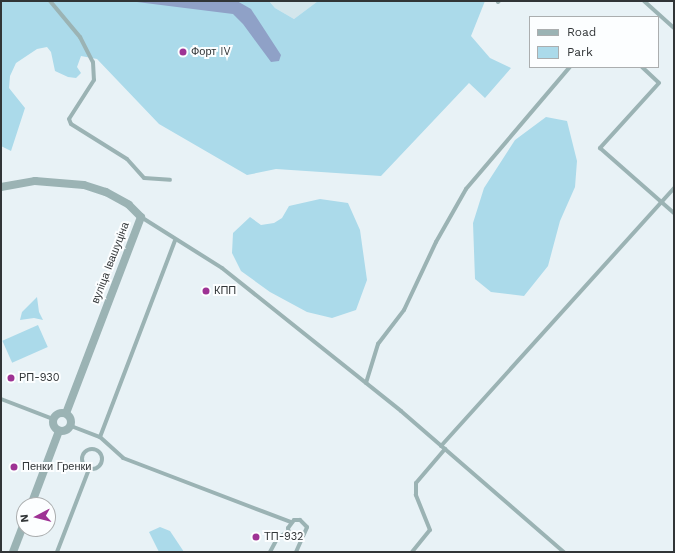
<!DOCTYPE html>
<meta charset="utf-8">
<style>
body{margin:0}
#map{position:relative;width:675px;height:553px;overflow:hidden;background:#e8f2f6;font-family:"Work Sans",sans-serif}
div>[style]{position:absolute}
.built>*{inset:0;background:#d3e6ec}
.green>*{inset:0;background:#abdaea;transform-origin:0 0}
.water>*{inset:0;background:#8fa1c7}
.service>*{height:4px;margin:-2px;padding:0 2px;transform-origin:2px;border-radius:2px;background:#9bb3b4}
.service>.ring{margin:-2px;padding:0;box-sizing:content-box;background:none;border:4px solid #9bb3b4;border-radius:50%}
.minor>*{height:8px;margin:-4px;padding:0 4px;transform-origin:4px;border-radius:4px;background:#9bb3b4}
.minor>.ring{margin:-4px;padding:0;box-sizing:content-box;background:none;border:8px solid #9bb3b4;border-radius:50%}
.dots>*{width:11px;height:11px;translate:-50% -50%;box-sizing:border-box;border:2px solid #fcfeff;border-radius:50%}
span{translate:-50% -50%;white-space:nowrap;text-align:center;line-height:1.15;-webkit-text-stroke:4px #fcfeff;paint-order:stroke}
.poi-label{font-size:11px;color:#313537}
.left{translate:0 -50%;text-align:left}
.street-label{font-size:11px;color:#313537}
.frame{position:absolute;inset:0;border:2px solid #313537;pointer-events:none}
.legend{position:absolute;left:529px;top:16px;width:130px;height:52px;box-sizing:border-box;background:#fcfeff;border:1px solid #abaeaf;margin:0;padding:5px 7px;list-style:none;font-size:12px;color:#313537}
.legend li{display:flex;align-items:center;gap:8px;height:20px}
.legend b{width:20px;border:1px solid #abaeaf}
.north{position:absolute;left:16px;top:497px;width:40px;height:40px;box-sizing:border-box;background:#fcfeff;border:1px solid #abaeaf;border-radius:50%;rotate:263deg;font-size:11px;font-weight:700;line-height:16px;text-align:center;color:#313537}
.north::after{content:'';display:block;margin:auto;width:14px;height:18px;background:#9e3394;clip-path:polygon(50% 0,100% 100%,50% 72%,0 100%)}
</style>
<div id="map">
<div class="built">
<i style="clip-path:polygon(269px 1px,318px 1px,294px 19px,275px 8px)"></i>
</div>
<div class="green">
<i style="clip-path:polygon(1px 1px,269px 1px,275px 8px,294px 19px,318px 1px,485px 1px,471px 36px,490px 58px,511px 68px,485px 98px,469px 83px,381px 176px,276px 169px,247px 175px,159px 124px,97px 59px,81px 56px,77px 67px,81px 73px,76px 78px,68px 77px,55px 71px,51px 52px,47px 47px,37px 49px,16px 63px,10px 76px,9px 88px,25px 108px,11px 151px,1px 146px)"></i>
<i style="clip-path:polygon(546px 117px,567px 121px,577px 161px,575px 187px,560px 221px,548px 266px,524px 296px,491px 292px,475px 279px,473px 223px,484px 188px,515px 140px)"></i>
<i style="clip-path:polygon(320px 199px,348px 203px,360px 230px,367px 280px,356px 310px,332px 318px,307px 312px,270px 292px,241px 271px,232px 253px,233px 233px,250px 217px,261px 225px,274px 223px,282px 218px,289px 206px)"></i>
<i style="clip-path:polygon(37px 297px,39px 312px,43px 320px,34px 318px,20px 320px,22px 312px)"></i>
<i style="left:38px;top:325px;width:24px;height:39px;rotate:66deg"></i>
<i style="clip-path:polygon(160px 527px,170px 531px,184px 552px,159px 552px,149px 532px)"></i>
</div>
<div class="water">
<i style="clip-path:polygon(129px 1px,237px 1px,251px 9px,281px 55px,279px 61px,271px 62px,243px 24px,233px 14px)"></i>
</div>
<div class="service">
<i style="left:50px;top:1px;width:47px;rotate:50.2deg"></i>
<i style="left:80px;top:37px;width:28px;rotate:63deg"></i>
<i style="left:93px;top:62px;width:18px;rotate:87deg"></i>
<i style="left:94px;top:80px;width:46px;rotate:122.7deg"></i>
<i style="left:69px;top:119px;width:5px;rotate:68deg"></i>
<i style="left:71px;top:124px;width:66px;rotate:32deg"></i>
<i style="left:127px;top:159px;width:25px;rotate:48deg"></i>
<i style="left:144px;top:178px;width:26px;rotate:4deg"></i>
<i style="left:644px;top:1px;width:40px;rotate:42deg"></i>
<i style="left:498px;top:2px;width:1px;rotate:-45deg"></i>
<i style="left:642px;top:67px;width:23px;rotate:43deg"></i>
<i style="left:659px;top:83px;width:88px;rotate:132.2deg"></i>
<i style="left:600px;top:148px;width:98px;rotate:41.3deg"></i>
<i style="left:141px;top:217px;width:96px;rotate:32.2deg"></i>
<i style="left:222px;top:268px;width:229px;rotate:38.6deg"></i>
<i style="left:401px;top:411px;width:216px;rotate:40.9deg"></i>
<i style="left:366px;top:383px;width:41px;rotate:-72.9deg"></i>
<i style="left:378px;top:344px;width:43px;rotate:-52.6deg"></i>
<i style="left:404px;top:310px;width:75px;rotate:-64.8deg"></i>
<i style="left:436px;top:242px;width:61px;rotate:-60.5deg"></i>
<i style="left:466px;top:189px;width:160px;rotate:-49.6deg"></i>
<i style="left:1px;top:399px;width:56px;rotate:21deg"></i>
<i style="left:71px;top:426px;width:31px;rotate:21deg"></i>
<i style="left:100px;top:437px;width:31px;rotate:42deg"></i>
<i style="left:123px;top:458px;width:180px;rotate:20.9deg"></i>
<i style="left:100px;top:437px;width:210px;rotate:-69.1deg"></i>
<i style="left:441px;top:446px;width:348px;rotate:-47.9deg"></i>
<i class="ring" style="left:82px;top:449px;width:16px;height:16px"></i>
<i style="left:57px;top:552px;width:89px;rotate:-68.9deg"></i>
<i style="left:270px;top:552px;width:15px;rotate:-62deg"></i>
<i style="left:277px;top:539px;width:14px;rotate:-36deg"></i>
<i style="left:296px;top:552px;width:27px;rotate:-66deg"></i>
<i style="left:307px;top:527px;width:10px;rotate:-135deg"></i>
<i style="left:300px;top:520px;width:6px;rotate:180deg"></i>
<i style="left:294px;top:520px;width:10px;rotate:127deg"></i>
<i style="left:288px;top:528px;width:6px;rotate:81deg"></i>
<i style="left:289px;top:534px;width:6px;rotate:39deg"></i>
<i style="left:294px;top:538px;width:7px"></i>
<i style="left:412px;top:552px;width:28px;rotate:-51deg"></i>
<i style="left:430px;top:530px;width:38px;rotate:-112deg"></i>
<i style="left:416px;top:495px;width:12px;rotate:-90deg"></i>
<i style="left:416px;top:483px;width:45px;rotate:-49.5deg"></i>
</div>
<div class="minor">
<i style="left:1px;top:187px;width:35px;rotate:-10deg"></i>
<i style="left:35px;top:181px;width:49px;rotate:4.7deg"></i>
<i style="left:84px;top:185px;width:23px;rotate:18deg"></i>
<i style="left:106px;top:192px;width:26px;rotate:29deg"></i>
<i style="left:129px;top:205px;width:17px;rotate:45deg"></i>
<i style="left:141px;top:217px;width:210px;rotate:110.9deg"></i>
<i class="ring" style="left:53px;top:413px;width:10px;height:10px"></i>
<i style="left:31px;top:505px;width:79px;rotate:-69.3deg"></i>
<i style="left:13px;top:552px;width:30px;rotate:-69deg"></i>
</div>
<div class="dots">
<i style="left:183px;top:52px;background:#9e3394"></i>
<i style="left:206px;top:291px;background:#9e3394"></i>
<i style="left:11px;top:378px;background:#9e3394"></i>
<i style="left:14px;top:467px;background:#9e3394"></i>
<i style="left:256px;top:537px;background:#9e3394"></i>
</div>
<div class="poi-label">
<span class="left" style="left:191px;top:52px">Форт IV</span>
<span class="left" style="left:214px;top:291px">КПП</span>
<span class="left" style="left:19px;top:378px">РП-930</span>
<span class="left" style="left:22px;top:467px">Пенки Гренки</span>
<span class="left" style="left:264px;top:537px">ТП-932</span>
</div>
<div class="street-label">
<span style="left:111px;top:263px;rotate:-69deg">вуліца Івашуціна</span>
</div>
<div class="frame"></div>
<ul class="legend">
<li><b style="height:5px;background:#9bb3b4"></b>Road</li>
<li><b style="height:11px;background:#abdaea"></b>Park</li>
</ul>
<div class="north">N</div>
</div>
